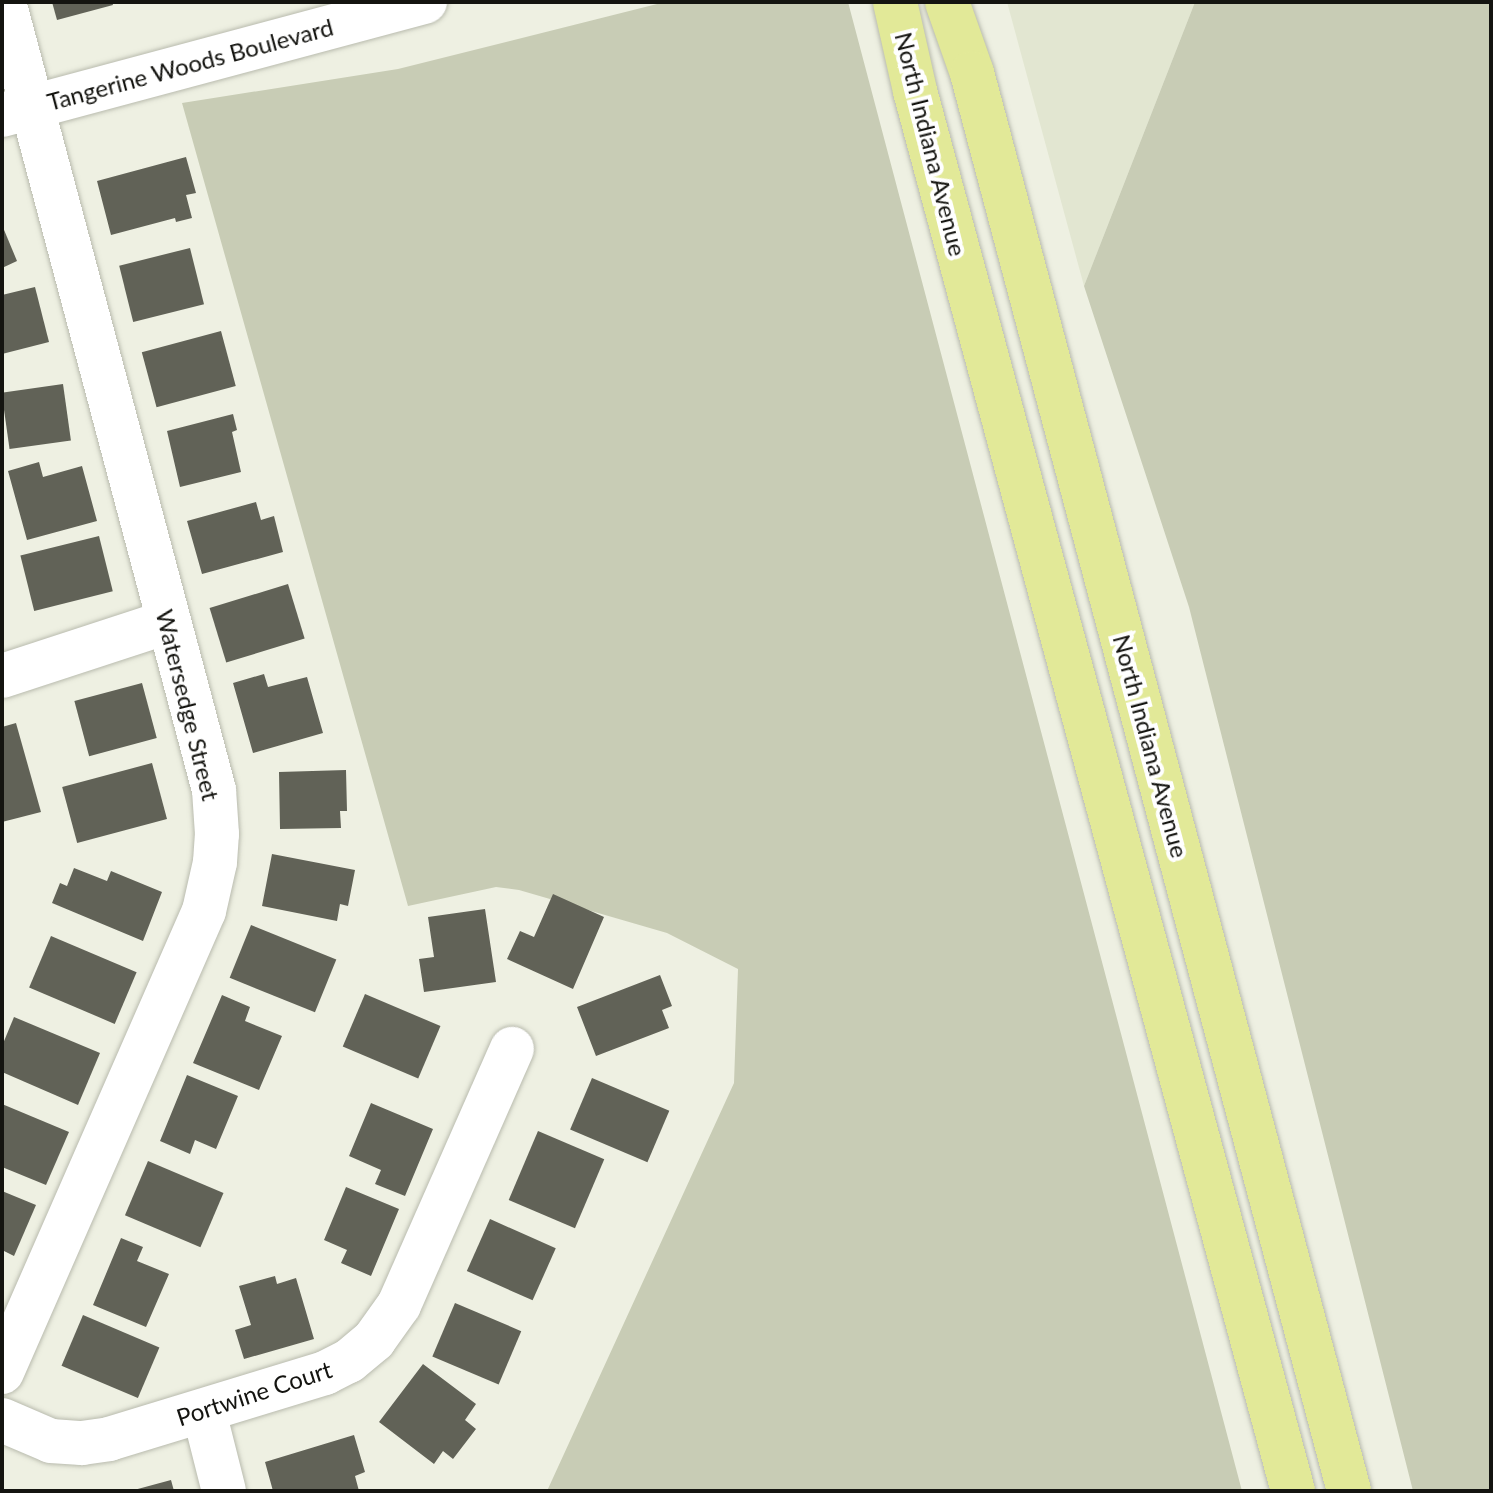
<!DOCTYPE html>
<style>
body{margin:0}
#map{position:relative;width:1493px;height:1493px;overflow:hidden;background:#eef0e2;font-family:Lato,sans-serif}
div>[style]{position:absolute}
.built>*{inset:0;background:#e2e6d1}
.green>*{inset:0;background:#c8ccb5}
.building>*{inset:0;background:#616257;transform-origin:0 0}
.roads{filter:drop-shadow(0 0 2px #b9bbae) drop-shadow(0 0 2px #b9bbae)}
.minor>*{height:44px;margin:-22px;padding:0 22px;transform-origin:22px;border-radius:22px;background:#fff}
.major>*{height:44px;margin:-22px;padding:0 22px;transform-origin:22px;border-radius:22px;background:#e2e998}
span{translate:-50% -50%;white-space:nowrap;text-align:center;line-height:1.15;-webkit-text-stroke:8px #fff;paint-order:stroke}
.street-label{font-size:24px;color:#141410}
.frame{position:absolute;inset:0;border:4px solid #141410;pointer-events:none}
</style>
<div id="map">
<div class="built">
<i style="clip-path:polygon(1007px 2px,1195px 2px,1084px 286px)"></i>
</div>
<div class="green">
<i style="clip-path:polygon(665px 2px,848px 2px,1242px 1491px,547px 1491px,734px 1083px,738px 969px,667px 933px,519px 890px,496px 887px,408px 906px,182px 103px,398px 69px)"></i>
<i style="clip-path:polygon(1195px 2px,1491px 2px,1491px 1491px,1413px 1491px,1189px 607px,1084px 286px)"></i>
</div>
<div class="building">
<i style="clip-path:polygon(52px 2px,112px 2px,113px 5px,57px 20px)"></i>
<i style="clip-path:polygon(186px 157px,196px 193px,186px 195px,192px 218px,176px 222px,175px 218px,111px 235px,97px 181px)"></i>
<i style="clip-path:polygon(2px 225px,17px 261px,2px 268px)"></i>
<i style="left:190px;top:248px;width:58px;height:73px;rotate:76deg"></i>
<i style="clip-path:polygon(35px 287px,49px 342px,2px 354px,2px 295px)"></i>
<i style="left:221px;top:331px;width:57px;height:82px;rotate:75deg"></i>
<i style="left:63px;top:384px;width:57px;height:62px;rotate:82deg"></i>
<i style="clip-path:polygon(233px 414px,237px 430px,232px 432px,241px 472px,180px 487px,167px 431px)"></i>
<i style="clip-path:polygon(39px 462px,43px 477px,82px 466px,97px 521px,27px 540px,8px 471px)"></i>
<i style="clip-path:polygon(256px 502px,261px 520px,274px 516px,283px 552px,202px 574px,187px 521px)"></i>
<i style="left:99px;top:536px;width:57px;height:81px;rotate:76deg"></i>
<i style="left:288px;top:584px;width:57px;height:82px;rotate:73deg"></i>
<i style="clip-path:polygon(264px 674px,268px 687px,307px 677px,323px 733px,253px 753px,233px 683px)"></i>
<i style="left:142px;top:683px;width:57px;height:70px;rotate:75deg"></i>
<i style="clip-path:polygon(16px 723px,41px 812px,2px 822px,2px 727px)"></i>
<i style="left:152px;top:763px;width:58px;height:93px;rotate:75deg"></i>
<i style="clip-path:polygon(346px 770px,347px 811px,340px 811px,341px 828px,280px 829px,279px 772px)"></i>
<i style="clip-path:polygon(272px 854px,355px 870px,348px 906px,340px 904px,337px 921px,262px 906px)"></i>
<i style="clip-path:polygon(74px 868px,107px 881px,111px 871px,162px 892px,143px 941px,52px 903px,60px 883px,67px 886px)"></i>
<i style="clip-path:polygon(553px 894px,604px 917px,573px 989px,507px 959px,520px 931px,534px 937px)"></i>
<i style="clip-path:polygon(485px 909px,496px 982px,424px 992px,419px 959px,434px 957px,428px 917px)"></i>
<i style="left:251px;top:925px;width:92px;height:57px;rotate:22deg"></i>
<i style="left:51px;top:936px;width:93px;height:56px;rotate:23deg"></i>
<i style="clip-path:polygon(660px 975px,672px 1006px,662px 1010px,669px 1028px,596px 1056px,577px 1007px)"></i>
<i style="left:365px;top:994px;width:82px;height:57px;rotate:23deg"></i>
<i style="clip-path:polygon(222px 995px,250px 1007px,245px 1021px,282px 1036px,259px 1090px,193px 1063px)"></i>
<i style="clip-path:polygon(14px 1017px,100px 1053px,78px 1105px,2px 1072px,2px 1046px)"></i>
<i style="clip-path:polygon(187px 1075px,238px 1096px,216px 1149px,195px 1140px,190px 1154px,160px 1141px)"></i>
<i style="left:592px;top:1078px;width:84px;height:56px;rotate:23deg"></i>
<i style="clip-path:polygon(371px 1103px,433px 1129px,405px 1196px,375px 1184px,381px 1170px,349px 1156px)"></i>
<i style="clip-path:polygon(2px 1104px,69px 1132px,46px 1185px,2px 1167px)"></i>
<i style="left:538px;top:1131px;width:72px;height:75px;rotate:23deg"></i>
<i style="left:148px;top:1161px;width:82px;height:59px;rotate:23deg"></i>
<i style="clip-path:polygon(346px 1187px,399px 1209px,371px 1276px,341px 1263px,347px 1250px,324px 1240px)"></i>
<i style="clip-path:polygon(2px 1191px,36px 1205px,14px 1256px,2px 1250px)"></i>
<i style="left:490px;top:1219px;width:72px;height:57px;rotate:24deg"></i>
<i style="clip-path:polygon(121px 1238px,143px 1247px,137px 1261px,169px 1274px,146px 1327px,93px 1305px)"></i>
<i style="clip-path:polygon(275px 1276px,277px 1284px,296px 1278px,314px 1339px,244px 1359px,235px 1330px,251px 1325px,239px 1286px)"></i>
<i style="left:455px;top:1303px;width:72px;height:58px;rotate:23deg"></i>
<i style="left:83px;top:1315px;width:83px;height:55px;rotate:23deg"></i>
<i style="clip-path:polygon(423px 1364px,476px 1404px,465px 1420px,476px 1429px,453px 1459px,443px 1451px,434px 1464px,379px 1422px)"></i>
<i style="clip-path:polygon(354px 1435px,365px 1472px,355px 1476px,359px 1491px,273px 1491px,265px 1462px)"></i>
<i style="clip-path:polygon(171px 1480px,174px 1491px,134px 1491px,134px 1490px)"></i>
</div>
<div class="roads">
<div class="minor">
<i style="left:2px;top:115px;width:438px;rotate:-15deg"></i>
<i style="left:2px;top:676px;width:174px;rotate:-18.1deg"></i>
<i style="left:2px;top:1372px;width:503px;rotate:-66.34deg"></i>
<i style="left:204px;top:911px;width:50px;rotate:-77.3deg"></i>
<i style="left:215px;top:862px;width:28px;rotate:-86deg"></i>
<i style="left:217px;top:834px;width:44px;rotate:-93.9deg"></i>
<i style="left:214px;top:790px;width:816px;rotate:-104.92deg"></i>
<i style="left:204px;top:1412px;width:81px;rotate:75.8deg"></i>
<i style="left:2px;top:1420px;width:53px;rotate:23.2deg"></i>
<i style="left:51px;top:1441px;width:31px;rotate:4deg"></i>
<i style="left:82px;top:1443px;width:27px;rotate:-8deg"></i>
<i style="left:109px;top:1439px;width:226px;rotate:-17deg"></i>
<i style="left:325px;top:1373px;width:27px;rotate:-27deg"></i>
<i style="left:349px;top:1361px;width:33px;rotate:-40deg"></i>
<i style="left:374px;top:1340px;width:43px;rotate:-54.5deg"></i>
<i style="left:399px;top:1305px;width:280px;rotate:-66.2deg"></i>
</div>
<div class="major">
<i style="left:895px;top:2px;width:91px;rotate:77.3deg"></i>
<i style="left:915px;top:91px;width:1450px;rotate:74.89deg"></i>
<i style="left:947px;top:2px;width:75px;rotate:70.6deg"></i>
<i style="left:972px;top:73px;width:1467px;rotate:75.11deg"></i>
</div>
</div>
<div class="street-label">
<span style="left:190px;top:64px;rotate:-15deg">Tangerine Woods Boulevard</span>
<span style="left:931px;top:144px;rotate:76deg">North Indiana Avenue</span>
<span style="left:188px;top:705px;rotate:76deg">Watersedge Street</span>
<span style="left:1151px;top:746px;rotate:75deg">North Indiana Avenue</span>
<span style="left:254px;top:1393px;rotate:-18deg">Portwine Court</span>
</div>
<div class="frame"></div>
</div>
